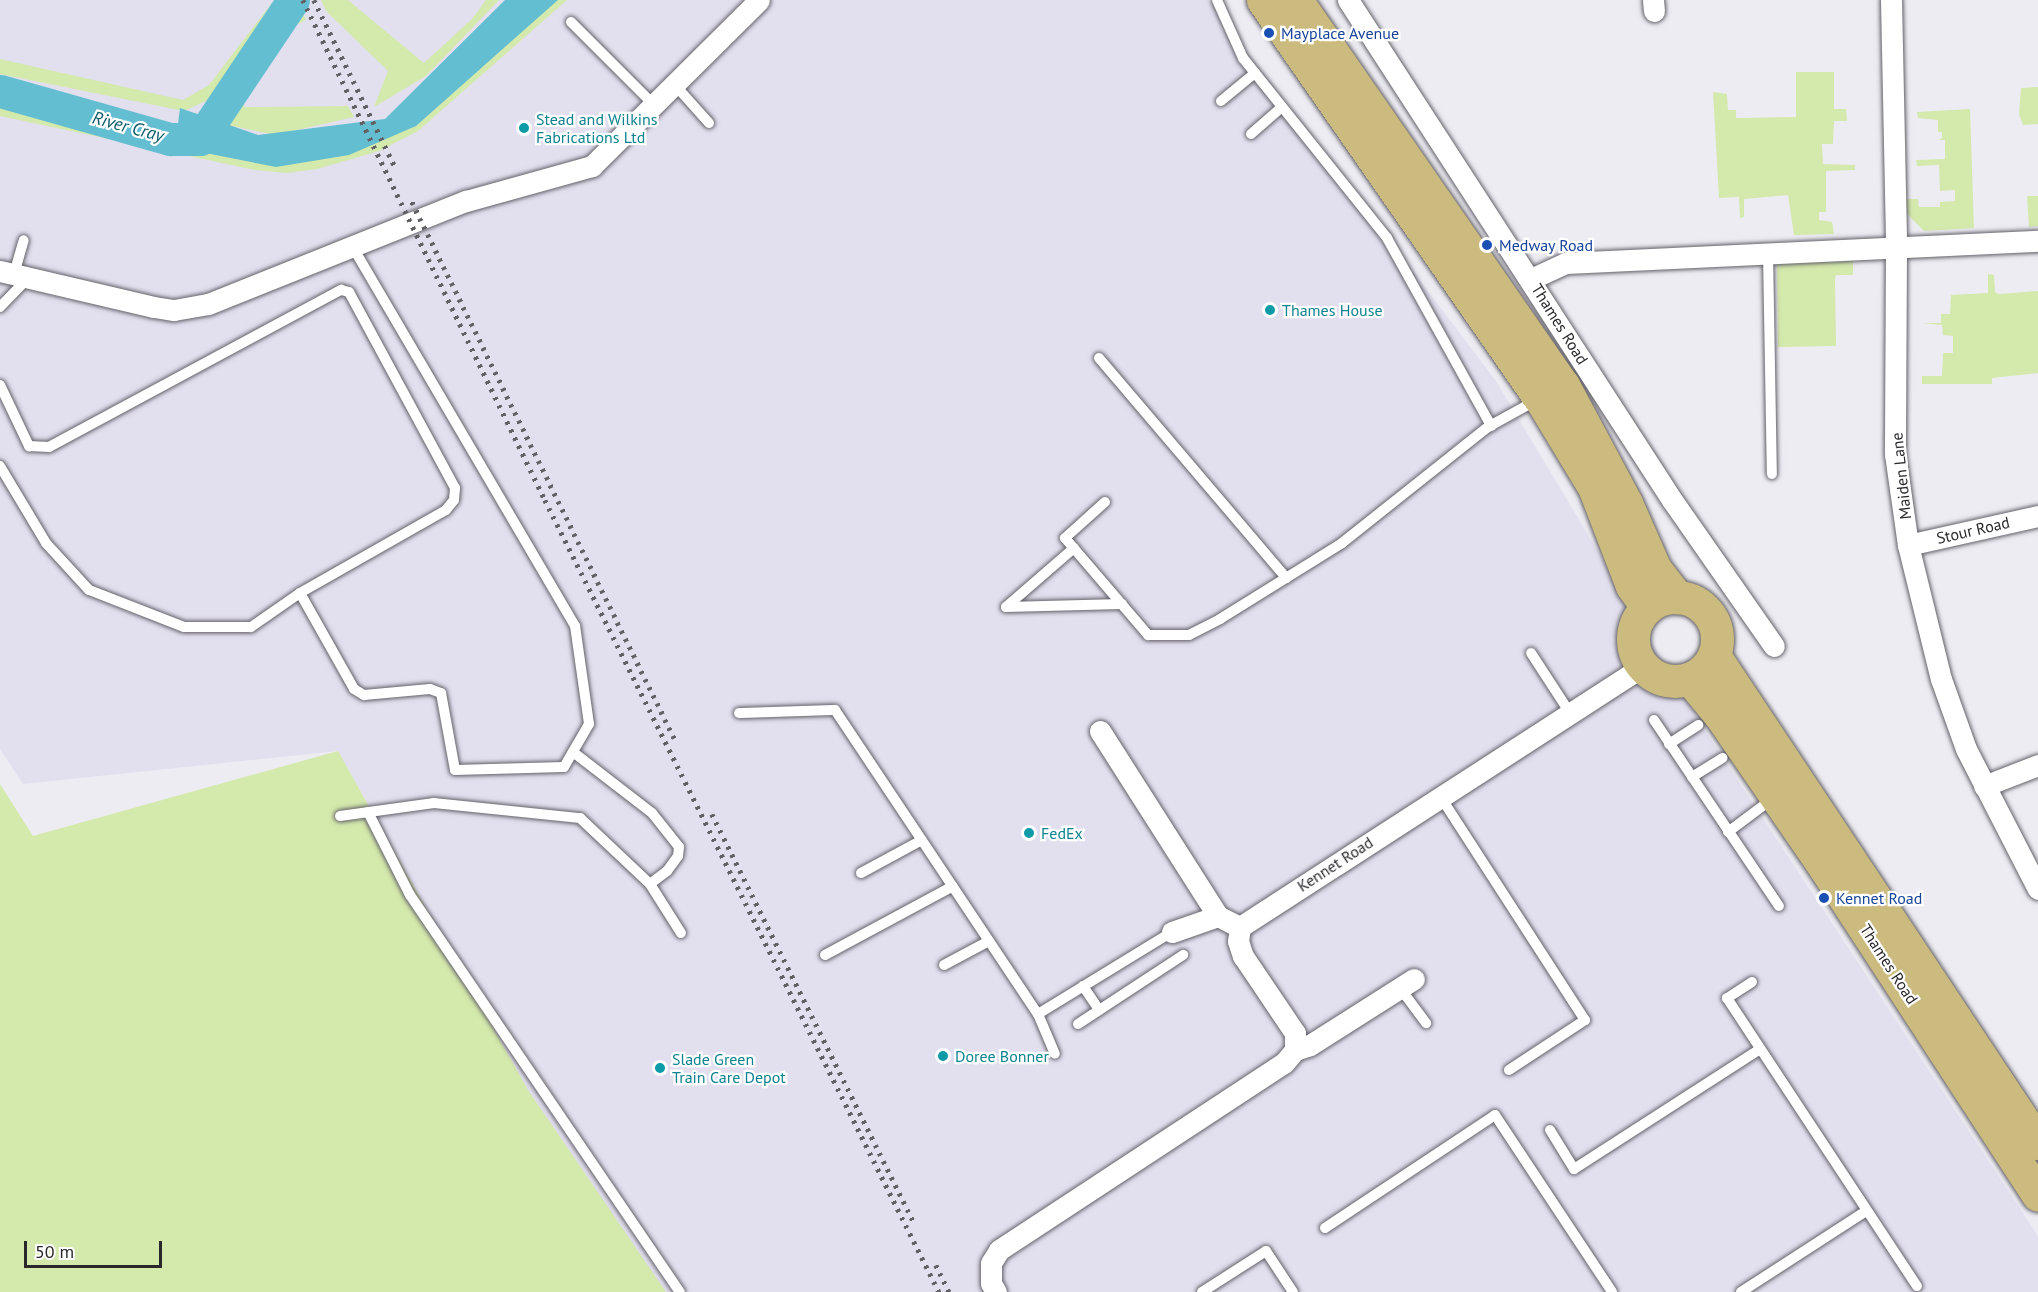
<!DOCTYPE html>
<style>
body{margin:0}
#map{position:relative;width:2038px;height:1292px;overflow:hidden;background:#edecf3;font-family:"PT Sans",sans-serif}
div>[style]{position:absolute}
.built>*{inset:0;background:#e2dfef}
.green>*{inset:0;background:#d4e9ac}
.water>*{inset:0;background:#64bed1}
.river>*{height:33px;margin:-16.5px;padding:0 16.5px;transform-origin:16.5px;border-radius:16.5px;background:#64bed1}
.roads{filter:drop-shadow(0 0 2px #646269) drop-shadow(0 0 2px #646269)}
.lane>*{height:10px;margin:-5px;padding:0 5px;transform-origin:5px;border-radius:5px;background:#fff}
.street>*{height:21px;margin:-10.5px;padding:0 10.5px;transform-origin:10.5px;border-radius:10.5px;background:#fff}
.primary>*{height:33px;margin:-16.5px;padding:0 16.5px;transform-origin:16.5px;border-radius:16.5px;background:#ccbb7e}
.primary>.ring{margin:-16.5px;padding:0;box-sizing:content-box;background:none;border:33px solid #ccbb7e;border-radius:50%}
.rail>*{height:4.5px;margin-top:-2.25px;transform-origin:0;background:repeating-linear-gradient(90deg,#616064 0 3px,transparent 0 9px)}
.dots>*{width:16px;height:16px;translate:-50% -50%;box-sizing:border-box;border:3px solid #fff;border-radius:50%}
span{translate:-50% -50%;white-space:nowrap;text-align:center;line-height:1.15;-webkit-text-stroke:4.5px #fff;paint-order:stroke}
.transit-label{font-size:16px;color:#164399}
.left{translate:0 -50%;text-align:left}
.culture-label{font-size:16px;color:#0d838f}
.street-label{font-size:16px;color:#29282b}
.water-label{font-size:18px;color:#0b5a68;font-style:italic}
.scale{position:absolute;left:24px;top:1241px;width:138px;height:27px;box-sizing:border-box;border:3px solid #29282b;border-top:0;padding-left:8px;font-size:18px;line-height:21px;white-space:nowrap;color:#29282b;-webkit-text-stroke:4px #fff;paint-order:stroke}
</style>
<div id="map">
<div class="built">
<i style="clip-path:polygon(0 0,1208px 0,1496px 381px,1704px 729px,2038px 1236px,2038px 1292px,641px 1292px,338px 751px,23px 784px,0 749px)"></i>
</div>
<div class="green">
<i style="clip-path:polygon(274px 0,208px 100px,184px 111px,0 74px,0 59px,183px 100px,209px 85px)"></i>
<i style="clip-path:polygon(296px 0,306px 20px,275px 36px,244px 82px,244px 107px,348px 106px,354px 117px,275px 135px,209px 121px)"></i>
<i style="clip-path:polygon(321px 0,348px 0,424px 63px,472px 19px,486px 0,499px 0,426px 76px,374px 107px,388px 71px,326px 11px)"></i>
<i style="clip-path:polygon(547px 0,567px 0,418px 131px,379px 151px,317px 169px,287px 173px,255px 170px,0 116px,0 102px,236px 156px,352px 149px)"></i>
<i style="clip-path:polygon(1796px 72px,1834px 72px,1834px 109px,1846px 109px,1847px 121px,1834px 121px,1833px 144px,1822px 144px,1823px 164px,1855px 165px,1855px 170px,1826px 171px,1826px 212px,1819px 212px,1819px 220px,1832px 222px,1834px 234px,1794px 235px,1788px 195px,1744px 199px,1744px 217px,1740px 218px,1739px 197px,1719px 198px,1713px 92px,1727px 94px,1728px 110px,1736px 110px,1736px 118px,1796px 117px)"></i>
<i style="clip-path:polygon(2038px 87px,2038px 124px,2023px 125px,2019px 114px,2021px 88px)"></i>
<i style="clip-path:polygon(1970px 109px,1974px 228px,1924px 231px,1905px 212px,1905px 199px,1918px 199px,1919px 207px,1940px 207px,1940px 202px,1955px 201px,1955px 190px,1940px 191px,1939px 165px,1917px 166px,1916px 160px,1945px 159px,1945px 140px,1938px 140px,1942px 138px,1942px 132px,1938px 132px,1938px 120px,1918px 118px,1917px 112px)"></i>
<i style="clip-path:polygon(2038px 196px,2038px 226px,2029px 227px,2027px 196px)"></i>
<i style="clip-path:polygon(1853px 259px,1853px 275px,1836px 275px,1835px 279px,1836px 346px,1778px 347px,1777px 263px)"></i>
<i style="clip-path:polygon(1988px 274px,1994px 275px,1995px 292px,1999px 294px,2038px 291px,2038px 373px,1992px 378px,1992px 384px,1922px 384px,1922px 376px,1942px 376px,1943px 353px,1953px 353px,1953px 336px,1943px 335px,1942px 325px,1922px 323px,1941px 323px,1941px 314px,1950px 314px,1951px 295px,1988px 293px)"></i>
<i style="clip-path:polygon(338px 751px,528px 1090px,666px 1292px,0 1292px,0 784px,33px 836px)"></i>
</div>
<div class="water">
<i style="clip-path:polygon(505px 0,558px 0,416px 126px,349px 155px,276px 167px,175px 147px,180px 108px,258px 135px,385px 119px)"></i>
</div>
<div class="river">
<i style="left:0;top:91px;width:177px;rotate:15.8deg"></i>
<i style="left:170px;top:139px;width:30px"></i>
<i style="left:200px;top:139px;width:167px;rotate:-56.2deg"></i>
</div>
<div class="roads">
<div class="lane">
<i style="left:1217px;top:0;width:64px;rotate:65.9deg"></i>
<i style="left:1243px;top:58px;width:231px;rotate:51.3deg"></i>
<i style="left:1387px;top:238px;width:215px;rotate:61deg"></i>
<i style="left:571px;top:22px;width:116px;rotate:45deg"></i>
<i style="left:675px;top:85px;width:51px;rotate:48.2deg"></i>
<i style="left:1221px;top:101px;width:44px;rotate:-39.5deg"></i>
<i style="left:1251px;top:134px;width:41px;rotate:-41.1deg"></i>
<i style="left:1768px;top:253px;width:221px;rotate:89deg"></i>
<i style="left:14px;top:274px;width:35px;rotate:-74deg"></i>
<i style="left:0;top:307px;width:40px;rotate:-46deg"></i>
<i style="left:1099px;top:358px;width:289px;rotate:49.6deg"></i>
<i style="left:0;top:385px;width:68px;rotate:64.6deg"></i>
<i style="left:29px;top:446px;width:20px;rotate:3deg"></i>
<i style="left:49px;top:447px;width:332px;rotate:-28.3deg"></i>
<i style="left:341px;top:290px;width:8px;rotate:14deg"></i>
<i style="left:349px;top:292px;width:223px;rotate:61.6deg"></i>
<i style="left:455px;top:488px;width:12px;rotate:95deg"></i>
<i style="left:454px;top:500px;width:13px;rotate:129deg"></i>
<i style="left:446px;top:510px;width:168px;rotate:150.4deg"></i>
<i style="left:300px;top:593px;width:60px;rotate:145.2deg"></i>
<i style="left:251px;top:627px;width:67px;rotate:180deg"></i>
<i style="left:184px;top:627px;width:102px;rotate:-158.7deg"></i>
<i style="left:89px;top:590px;width:64px;rotate:-132.5deg"></i>
<i style="left:46px;top:543px;width:90px;rotate:-120.9deg"></i>
<i style="left:1105px;top:502px;width:54px;rotate:138deg"></i>
<i style="left:1065px;top:538px;width:128px;rotate:49.4deg"></i>
<i style="left:1148px;top:635px;width:41px"></i>
<i style="left:1189px;top:635px;width:35px;rotate:-27deg"></i>
<i style="left:1220px;top:619px;width:144px;rotate:-31.9deg"></i>
<i style="left:1342px;top:543px;width:186px;rotate:-38.5deg"></i>
<i style="left:1488px;top:427px;width:56px;rotate:-28.9deg"></i>
<i style="left:1074px;top:548px;width:90px;rotate:139.1deg"></i>
<i style="left:1006px;top:607px;width:116px;rotate:-1.5deg"></i>
<i style="left:300px;top:593px;width:110px;rotate:60.6deg"></i>
<i style="left:354px;top:689px;width:12px;rotate:31deg"></i>
<i style="left:364px;top:695px;width:66px;rotate:-5.2deg"></i>
<i style="left:430px;top:689px;width:12px;rotate:20deg"></i>
<i style="left:441px;top:693px;width:78px;rotate:79.7deg"></i>
<i style="left:455px;top:770px;width:109px;rotate:-1.6deg"></i>
<i style="left:564px;top:767px;width:50px;rotate:-59.8deg"></i>
<i style="left:589px;top:724px;width:99px;rotate:-98.1deg"></i>
<i style="left:575px;top:626px;width:441px;rotate:-120.4deg"></i>
<i style="left:1531px;top:653px;width:72px;rotate:57deg"></i>
<i style="left:739px;top:713px;width:96px;rotate:-1.8deg"></i>
<i style="left:835px;top:710px;width:366px;rotate:56.3deg"></i>
<i style="left:1038px;top:1014px;width:157px;rotate:-31.5deg"></i>
<i style="left:1654px;top:720px;width:224px;rotate:56.1deg"></i>
<i style="left:1669px;top:744px;width:35px;rotate:-33deg"></i>
<i style="left:573px;top:752px;width:100px;rotate:37.7deg"></i>
<i style="left:652px;top:813px;width:43px;rotate:51.5deg"></i>
<i style="left:679px;top:847px;width:9px;rotate:96deg"></i>
<i style="left:678px;top:856px;width:19px;rotate:126deg"></i>
<i style="left:667px;top:871px;width:21px;rotate:143deg"></i>
<i style="left:1692px;top:777px;width:36px;rotate:-32deg"></i>
<i style="left:1440px;top:796px;width:267px;rotate:57.1deg"></i>
<i style="left:1585px;top:1020px;width:91px;rotate:146.7deg"></i>
<i style="left:368px;top:812px;width:93px;rotate:63.2deg"></i>
<i style="left:410px;top:895px;width:480px;rotate:55.8deg"></i>
<i style="left:340px;top:816px;width:95px;rotate:-7.9deg"></i>
<i style="left:434px;top:803px;width:147px;rotate:5.9deg"></i>
<i style="left:580px;top:818px;width:96px;rotate:43.3deg"></i>
<i style="left:650px;top:884px;width:58px;rotate:57.7deg"></i>
<i style="left:1728px;top:832px;width:55px;rotate:-36.9deg"></i>
<i style="left:861px;top:873px;width:69px;rotate:-28.4deg"></i>
<i style="left:825px;top:955px;width:145px;rotate:-28.3deg"></i>
<i style="left:944px;top:965px;width:51px;rotate:-28.1deg"></i>
<i style="left:1752px;top:982px;width:30px;rotate:147deg"></i>
<i style="left:1727px;top:998px;width:345px;rotate:56.6deg"></i>
<i style="left:1083px;top:986px;width:29px;rotate:56deg"></i>
<i style="left:1400px;top:988px;width:44px;rotate:53.4deg"></i>
<i style="left:1038px;top:1014px;width:43px;rotate:67deg"></i>
<i style="left:1078px;top:1024px;width:126px;rotate:-33.3deg"></i>
<i style="left:1550px;top:1130px;width:46px;rotate:58.4deg"></i>
<i style="left:1574px;top:1169px;width:221px;rotate:-32.8deg"></i>
<i style="left:1325px;top:1228px;width:204px;rotate:-33.6deg"></i>
<i style="left:1495px;top:1115px;width:212px;rotate:56.5deg"></i>
<i style="left:1202px;top:1292px;width:76px;rotate:-32.6deg"></i>
<i style="left:1266px;top:1251px;width:49px;rotate:56.6deg"></i>
<i style="left:1741px;top:1292px;width:149px;rotate:-32.9deg"></i>
</div>
<div class="street">
<i style="left:1348px;top:0;width:596px;rotate:57.06deg"></i>
<i style="left:1672px;top:500px;width:178px;rotate:55.1deg"></i>
<i style="left:1653px;top:0;width:11px;rotate:85deg"></i>
<i style="left:1891px;top:0;width:248px;rotate:88.8deg"></i>
<i style="left:1896px;top:248px;width:206px;rotate:90.3deg"></i>
<i style="left:1895px;top:454px;width:92px;rotate:81.9deg"></i>
<i style="left:1908px;top:545px;width:138px;rotate:76.2deg"></i>
<i style="left:1941px;top:679px;width:74px;rotate:70.3deg"></i>
<i style="left:1966px;top:749px;width:157px;rotate:62.8deg"></i>
<i style="left:0;top:271px;width:158px;rotate:13.2deg"></i>
<i style="left:154px;top:307px;width:20px;rotate:9deg"></i>
<i style="left:174px;top:310px;width:35px;rotate:-10deg"></i>
<i style="left:208px;top:304px;width:278px;rotate:-21.8deg"></i>
<i style="left:466px;top:201px;width:131px;rotate:-15.5deg"></i>
<i style="left:592px;top:166px;width:235px;rotate:-44.8deg"></i>
<i style="left:1531px;top:279px;width:38px;rotate:-25deg"></i>
<i style="left:1566px;top:263px;width:473px;rotate:-2.7deg"></i>
<i style="left:1908px;top:545px;width:133px;rotate:-12.6deg"></i>
<i style="left:1100px;top:731px;width:219px;rotate:57.5deg"></i>
<i style="left:1984px;top:786px;width:58px;rotate:-21.3deg"></i>
<i style="left:1240px;top:927px;width:480px;rotate:-32.9deg"></i>
<i style="left:1172px;top:932px;width:49px;rotate:-19.2deg"></i>
<i style="left:1218px;top:916px;width:25px;rotate:27deg"></i>
<i style="left:1240px;top:927px;width:14px;rotate:98deg"></i>
<i style="left:1238px;top:941px;width:16px;rotate:72deg"></i>
<i style="left:1243px;top:956px;width:93px;rotate:56deg"></i>
<i style="left:1295px;top:1033px;width:17px;rotate:90deg"></i>
<i style="left:996px;top:1292px;width:10px;rotate:-119deg"></i>
<i style="left:991px;top:1283px;width:20px;rotate:-90deg"></i>
<i style="left:991px;top:1263px;width:15px;rotate:-58deg"></i>
<i style="left:999px;top:1250px;width:341px;rotate:-33.3deg"></i>
<i style="left:1284px;top:1063px;width:17px;rotate:-50deg"></i>
<i style="left:1295px;top:1050px;width:16px;rotate:-18deg"></i>
<i style="left:1310px;top:1045px;width:123px;rotate:-32.4deg"></i>
</div>
<div class="primary">
<i style="left:1263px;top:0;width:485px;rotate:55.2deg"></i>
<i style="left:1540px;top:398px;width:104px;rotate:58.8deg"></i>
<i style="left:1594px;top:487px;width:106px;rotate:69deg"></i>
<i style="left:1632px;top:586px;width:26px;rotate:54deg"></i>
<i style="left:1296px;top:0;width:469px;rotate:55.3deg"></i>
<i style="left:1563px;top:385px;width:134px;rotate:61.9deg"></i>
<i style="left:1626px;top:503px;width:72px;rotate:66.3deg"></i>
<i style="left:1655px;top:569px;width:36px;rotate:52deg"></i>
<i class="ring" style="left:1633px;top:597px;width:51px;height:51px"></i>
<i style="left:1715px;top:657px;width:584px;rotate:56.39deg"></i>
<i style="left:1691px;top:680px;width:45px;rotate:50.4deg"></i>
<i style="left:1720px;top:715px;width:186px;rotate:55.5deg"></i>
<i style="left:1825px;top:868px;width:390px;rotate:56.9deg"></i>
</div>
</div>
<div class="rail">
<i style="left:303px;top:0;width:555px;rotate:64.17deg"></i>
<i style="left:545px;top:500px;width:885px;rotate:63.55deg"></i>
<i style="left:314px;top:0;width:186px;rotate:64.1deg"></i>
<i style="left:412px;top:202px;width:603px;rotate:63.94deg"></i>
<i style="left:712px;top:814px;width:455px;rotate:63.7deg"></i>
<i style="left:936px;top:1265px;width:30px;rotate:64deg"></i>
</div>
<div class="dots">
<i style="left:1269px;top:33px;background:#1a4fb4"></i>
<i style="left:524px;top:128px;background:#0f9aa8"></i>
<i style="left:1487px;top:245px;background:#1a4fb4"></i>
<i style="left:1270px;top:310px;background:#0f9aa8"></i>
<i style="left:1029px;top:833px;background:#0f9aa8"></i>
<i style="left:1824px;top:898px;background:#1a4fb4"></i>
<i style="left:943px;top:1056px;background:#0f9aa8"></i>
<i style="left:660px;top:1068px;background:#0f9aa8"></i>
</div>
<div class="transit-label">
<span class="left" style="left:1281px;top:33px">Mayplace Avenue</span>
<span class="left" style="left:1499px;top:245px">Medway Road</span>
<span class="left" style="left:1836px;top:898px">Kennet Road</span>
</div>
<div class="culture-label">
<span class="left" style="left:536px;top:128px">Stead and Wilkins<br>Fabrications Ltd</span>
<span class="left" style="left:1282px;top:310px">Thames House</span>
<span class="left" style="left:1041px;top:833px">FedEx</span>
<span class="left" style="left:955px;top:1056px">Doree Bonner</span>
<span class="left" style="left:672px;top:1068px">Slade Green<br>Train Care Depot</span>
</div>
<div class="street-label">
<span style="left:1560px;top:324px;rotate:58deg">Thames Road</span>
<span style="left:1901px;top:476px;rotate:-96deg">Maiden Lane</span>
<span style="left:1973px;top:530px;rotate:-13deg">Stour Road</span>
<span style="left:1335px;top:864px;rotate:-33deg">Kennet Road</span>
<span style="left:1889px;top:964px;rotate:57deg">Thames Road</span>
</div>
<div class="water-label">
<span style="left:128px;top:127px;rotate:15deg">River Cray</span>
</div>
<div class="scale">50 m</div>
</div>
